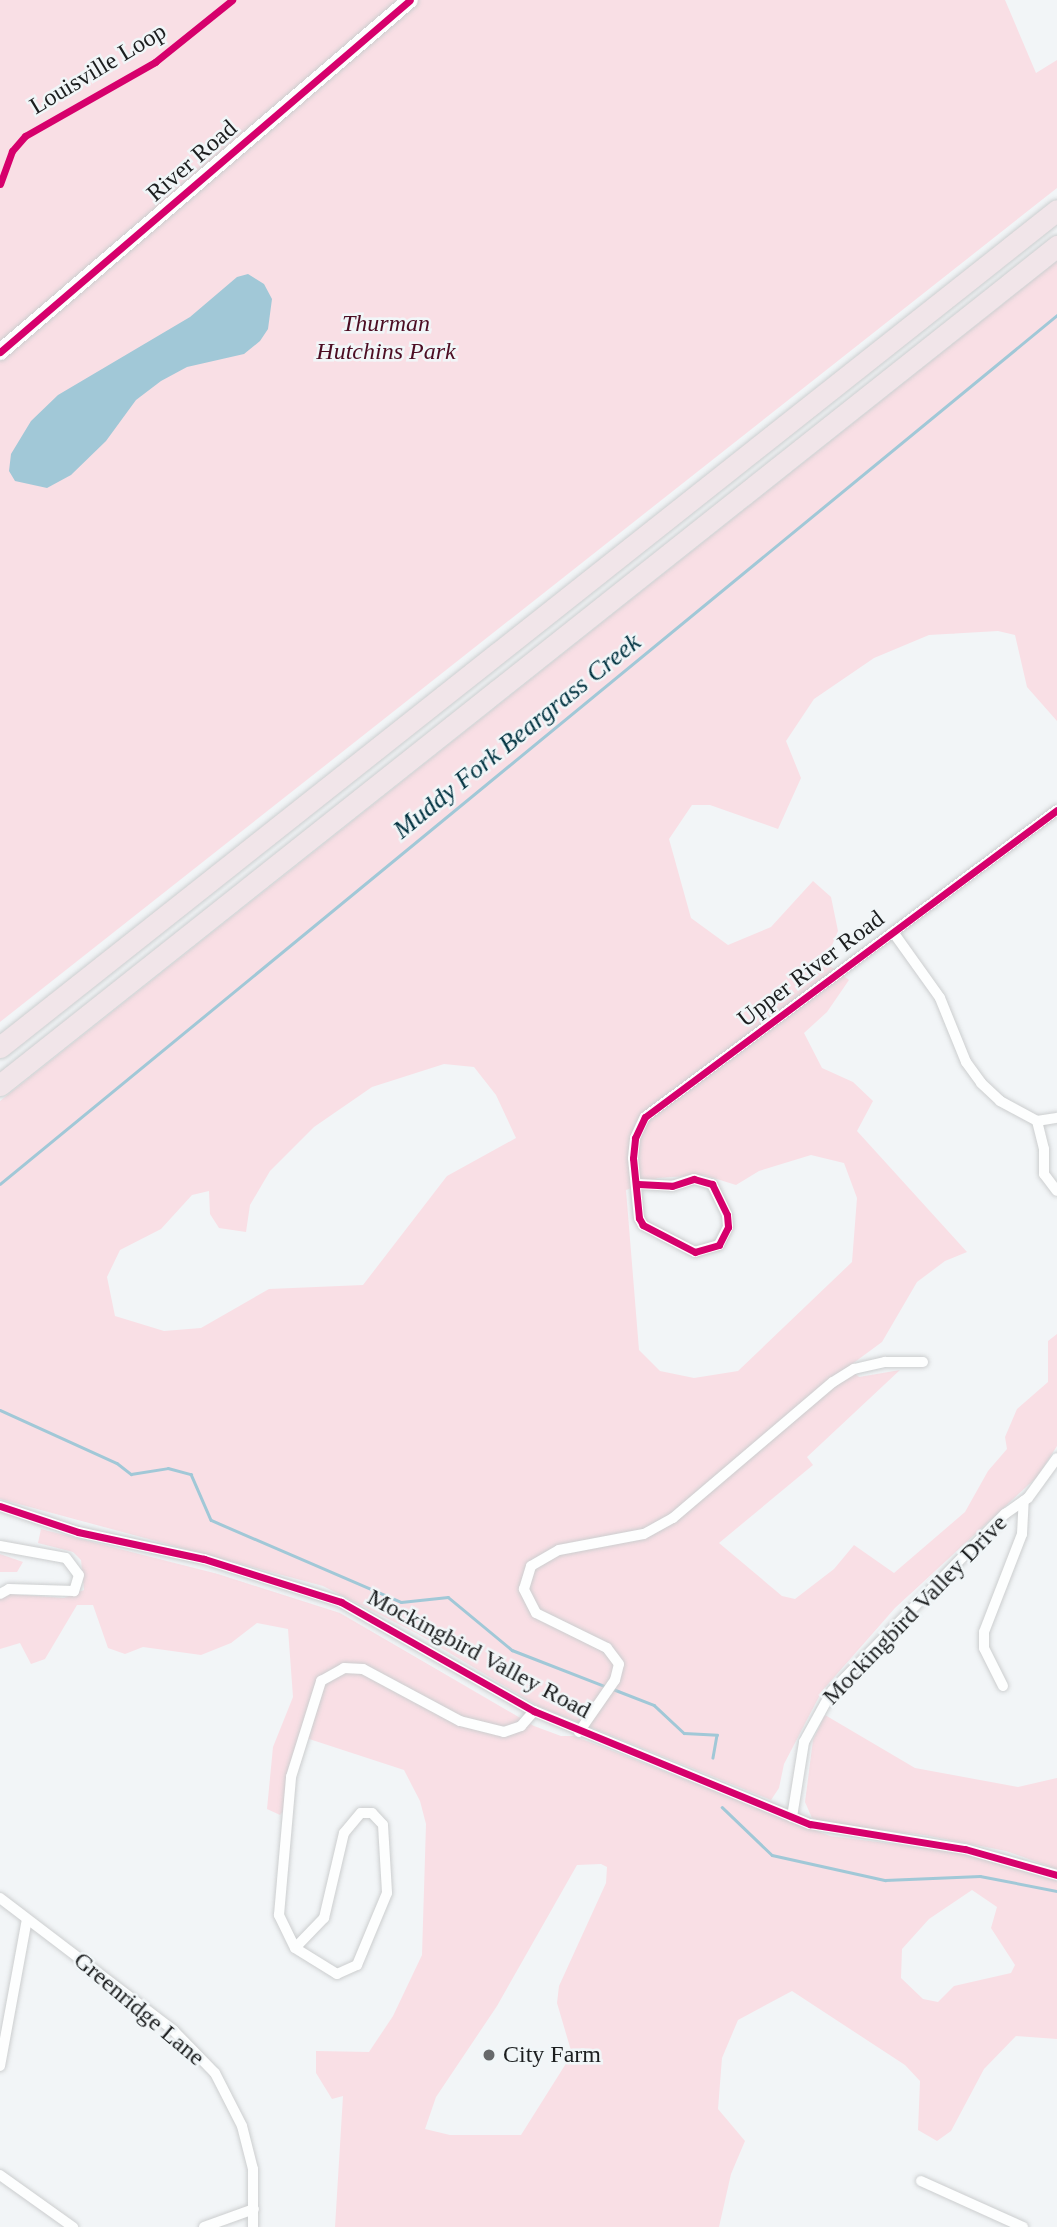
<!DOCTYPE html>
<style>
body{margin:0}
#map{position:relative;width:1057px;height:2227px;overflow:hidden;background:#f2f5f7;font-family:"Times New Roman",serif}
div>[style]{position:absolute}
.green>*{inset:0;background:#f9dfe5}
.water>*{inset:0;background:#a1c8d7}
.stream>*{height:2.5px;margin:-1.25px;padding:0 1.25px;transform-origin:1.25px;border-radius:1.25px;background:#a1c8d7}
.roads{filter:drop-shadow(0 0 2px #cccecf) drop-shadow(0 0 2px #cccecf)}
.street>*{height:10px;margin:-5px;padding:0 5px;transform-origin:5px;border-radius:5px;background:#fdfefe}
.secondary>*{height:16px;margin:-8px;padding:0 8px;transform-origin:8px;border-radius:8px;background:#fdfefe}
.highway>*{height:21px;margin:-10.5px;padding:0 10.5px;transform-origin:10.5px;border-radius:10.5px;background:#f1e5e9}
.cycleway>*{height:7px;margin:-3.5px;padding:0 3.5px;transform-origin:3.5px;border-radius:3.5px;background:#d6006c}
.dots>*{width:19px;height:19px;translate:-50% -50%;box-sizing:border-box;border:4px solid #f1f6f8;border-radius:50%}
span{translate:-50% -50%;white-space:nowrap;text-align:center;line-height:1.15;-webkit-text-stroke:5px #f1f6f8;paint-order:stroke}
.street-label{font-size:24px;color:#1c1e1f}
.park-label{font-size:24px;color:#4c0d23;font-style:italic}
.poi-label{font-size:24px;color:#1c1e1f}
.left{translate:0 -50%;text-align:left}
.water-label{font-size:26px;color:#003240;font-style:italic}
</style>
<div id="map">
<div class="green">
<i style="clip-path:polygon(0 0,1005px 0,1036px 73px,1057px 60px,1057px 188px,0 1022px)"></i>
<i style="clip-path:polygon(evenodd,1057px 261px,1057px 721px,1027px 687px,1015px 635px,998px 631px,929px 635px,874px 658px,814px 699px,786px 741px,801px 778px,778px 829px,710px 805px,692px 805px,669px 839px,691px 918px,728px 945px,771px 927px,813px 881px,831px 897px,838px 931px,825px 962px,849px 980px,827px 1012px,804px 1033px,822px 1068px,853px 1082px,873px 1101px,857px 1131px,967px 1252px,945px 1261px,917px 1282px,882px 1342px,848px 1367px,859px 1377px,900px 1370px,807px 1457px,813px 1465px,719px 1543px,782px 1596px,795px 1599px,834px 1569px,854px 1545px,894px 1573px,965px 1512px,988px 1471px,1007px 1449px,1005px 1437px,1017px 1409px,1048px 1382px,1048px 1341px,1057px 1334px,1057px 1446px,1037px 1477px,895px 1608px,822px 1691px,784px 1764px,779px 1788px,771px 1800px,538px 1706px,418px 1634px,323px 1586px,0 1499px,0 1101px,1057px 261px,444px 1064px,474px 1067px,496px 1095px,516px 1138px,447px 1176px,363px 1285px,269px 1289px,201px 1328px,164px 1331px,115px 1316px,107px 1277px,120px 1250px,161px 1229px,192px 1195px,209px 1191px,210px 1214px,219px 1228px,246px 1232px,250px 1205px,270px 1171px,314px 1127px,372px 1087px,444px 1064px,1057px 261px,811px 1155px,844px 1163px,857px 1198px,852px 1262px,738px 1371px,694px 1378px,660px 1371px,639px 1350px,626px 1190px,658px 1178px,704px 1175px,736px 1185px,759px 1171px,811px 1155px)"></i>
<i style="clip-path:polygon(evenodd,41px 1529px,218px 1574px,340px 1613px,534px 1726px,561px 1736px,574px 1736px,830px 1836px,958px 1852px,1057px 1881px,1057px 2039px,1016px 2036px,984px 2069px,951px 2131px,937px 2141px,918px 2130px,920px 2081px,905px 2065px,792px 1991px,738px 2020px,722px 2058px,718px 2109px,745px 2141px,731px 2174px,719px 2227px,335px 2227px,343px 2096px,332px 2099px,316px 2073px,316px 2051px,369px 2052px,393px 2016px,422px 1955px,426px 1824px,420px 1801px,404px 1770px,300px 1736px,286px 1808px,280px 1815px,267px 1809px,273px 1747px,293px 1697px,288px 1629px,257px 1623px,231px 1643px,201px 1655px,143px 1647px,125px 1654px,108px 1648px,93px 1605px,77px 1605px,45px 1659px,31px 1664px,20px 1643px,0 1649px,0 1598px,11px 1594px,64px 1598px,84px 1590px,81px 1560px,73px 1552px,38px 1543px,41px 1529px,601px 1864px,607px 1867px,606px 1883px,559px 1986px,557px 2003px,572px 2054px,521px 2135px,450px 2135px,425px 2129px,436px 2097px,497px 2006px,577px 1865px,601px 1864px,41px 1529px,972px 1890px,997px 1907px,991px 1928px,1015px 1965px,1011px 1973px,954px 1986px,938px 2002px,923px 1999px,901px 1978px,902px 1949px,929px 1919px,972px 1890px)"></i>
<i style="clip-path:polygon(0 1554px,23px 1562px,17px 1572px,0 1572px)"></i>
<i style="clip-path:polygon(825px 1715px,915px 1768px,1018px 1787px,1057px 1778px,1057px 1869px,1006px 1851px,924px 1835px,829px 1825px,812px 1818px,805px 1802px,813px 1740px)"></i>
</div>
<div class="water">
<i style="clip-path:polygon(248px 274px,264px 284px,272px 299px,268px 329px,260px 341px,244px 354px,187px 367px,161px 381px,136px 400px,106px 441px,71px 475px,47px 488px,15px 481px,9px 471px,11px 454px,31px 421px,58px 395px,190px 317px,237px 277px)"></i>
</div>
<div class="stream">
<i style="left:0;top:1184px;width:1368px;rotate:-39.42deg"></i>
<i style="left:0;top:1410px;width:128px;rotate:24.4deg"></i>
<i style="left:117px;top:1463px;width:18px;rotate:38deg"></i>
<i style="left:131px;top:1474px;width:37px;rotate:-9deg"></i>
<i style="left:168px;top:1468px;width:24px;rotate:15deg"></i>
<i style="left:191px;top:1474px;width:50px;rotate:66.5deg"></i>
<i style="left:211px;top:1520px;width:207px;rotate:23.3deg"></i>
<i style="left:401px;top:1602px;width:47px;rotate:-6.1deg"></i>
<i style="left:448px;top:1597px;width:83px;rotate:39.6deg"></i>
<i style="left:512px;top:1650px;width:102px;rotate:21.3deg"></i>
<i style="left:613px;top:1689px;width:44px;rotate:21.3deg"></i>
<i style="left:654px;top:1705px;width:41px;rotate:43deg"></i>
<i style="left:684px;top:1733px;width:33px;rotate:3deg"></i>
<i style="left:717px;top:1735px;width:23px;rotate:100deg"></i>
<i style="left:722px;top:1807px;width:69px;rotate:43.8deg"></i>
<i style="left:772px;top:1855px;width:116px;rotate:12.5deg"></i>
<i style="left:885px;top:1880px;width:95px;rotate:-2.4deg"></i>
<i style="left:980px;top:1876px;width:78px;rotate:11deg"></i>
</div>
<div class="roads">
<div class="street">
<i style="left:893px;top:932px;width:81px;rotate:54.5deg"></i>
<i style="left:940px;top:998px;width:69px;rotate:67.9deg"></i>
<i style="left:966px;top:1062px;width:26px;rotate:54deg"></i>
<i style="left:981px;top:1083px;width:26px;rotate:43deg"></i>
<i style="left:1000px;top:1101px;width:42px;rotate:28.4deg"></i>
<i style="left:1037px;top:1121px;width:20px;rotate:-9deg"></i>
<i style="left:1037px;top:1121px;width:29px;rotate:76deg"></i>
<i style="left:1044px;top:1149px;width:25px;rotate:90deg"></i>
<i style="left:1044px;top:1174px;width:21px;rotate:53deg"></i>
<i style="left:638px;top:1184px;width:34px;rotate:3deg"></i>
<i style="left:672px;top:1186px;width:23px;rotate:-18deg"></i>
<i style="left:694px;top:1179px;width:19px;rotate:16deg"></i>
<i style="left:712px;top:1184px;width:34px;rotate:64deg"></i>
<i style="left:727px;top:1215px;width:12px;rotate:85deg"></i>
<i style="left:728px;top:1227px;width:20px;rotate:117deg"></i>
<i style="left:719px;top:1245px;width:25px;rotate:164deg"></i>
<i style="left:695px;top:1252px;width:59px;rotate:-152.6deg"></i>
<i style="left:643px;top:1225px;width:8px;rotate:-120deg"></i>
<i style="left:639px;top:1218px;width:60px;rotate:-95.7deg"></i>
<i style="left:633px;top:1158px;width:20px;rotate:-84deg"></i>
<i style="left:635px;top:1138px;width:23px;rotate:-65deg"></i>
<i style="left:645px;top:1117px;width:514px;rotate:-36.69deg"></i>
<i style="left:0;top:1506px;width:82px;rotate:18.4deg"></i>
<i style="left:78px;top:1532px;width:129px;rotate:12.1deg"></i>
<i style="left:204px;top:1559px;width:144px;rotate:17.4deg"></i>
<i style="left:341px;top:1602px;width:222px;rotate:29.5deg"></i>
<i style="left:534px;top:1711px;width:298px;rotate:22.3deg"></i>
<i style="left:810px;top:1824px;width:157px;rotate:9.2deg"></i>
<i style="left:965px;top:1849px;width:96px;rotate:15.8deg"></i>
<i style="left:0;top:1546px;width:67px;rotate:10.3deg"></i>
<i style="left:66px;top:1558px;width:21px;rotate:53deg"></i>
<i style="left:79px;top:1575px;width:17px;rotate:107deg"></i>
<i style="left:74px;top:1591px;width:65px;rotate:-178.2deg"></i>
<i style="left:9px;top:1589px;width:10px;rotate:151deg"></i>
<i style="left:1003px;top:1686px;width:42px;rotate:-116.6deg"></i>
<i style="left:984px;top:1648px;width:16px;rotate:-90deg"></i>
<i style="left:984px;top:1632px;width:105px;rotate:-68.8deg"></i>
<i style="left:1022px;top:1534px;width:33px;rotate:-87deg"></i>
<i style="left:579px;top:1732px;width:63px;rotate:-55.3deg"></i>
<i style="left:615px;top:1680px;width:16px;rotate:-76deg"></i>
<i style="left:619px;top:1664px;width:20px;rotate:-127deg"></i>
<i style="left:607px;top:1648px;width:79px;rotate:-153.8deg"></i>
<i style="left:536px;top:1613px;width:27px;rotate:-117deg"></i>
<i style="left:524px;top:1589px;width:24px;rotate:-73deg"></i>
<i style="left:531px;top:1566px;width:32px;rotate:-30deg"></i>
<i style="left:559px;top:1550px;width:86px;rotate:-10.7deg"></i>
<i style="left:644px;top:1534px;width:33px;rotate:-29deg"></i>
<i style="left:673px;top:1518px;width:210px;rotate:-40.4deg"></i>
<i style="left:833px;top:1382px;width:25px;rotate:-32deg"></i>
<i style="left:854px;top:1369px;width:32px;rotate:-13deg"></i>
<i style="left:885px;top:1362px;width:38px"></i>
<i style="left:361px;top:1813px;width:11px"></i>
<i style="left:372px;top:1813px;width:16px;rotate:47deg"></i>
<i style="left:383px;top:1825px;width:68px;rotate:86.6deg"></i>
<i style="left:387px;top:1893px;width:78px;rotate:112.6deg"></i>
<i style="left:357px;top:1965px;width:22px;rotate:156deg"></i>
<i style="left:337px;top:1974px;width:49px;rotate:-148.2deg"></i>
<i style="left:295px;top:1948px;width:42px;rotate:-46deg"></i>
<i style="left:324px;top:1918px;width:87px;rotate:-76.8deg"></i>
<i style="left:344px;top:1833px;width:26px;rotate:-50deg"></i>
<i style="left:792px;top:1817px;width:76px;rotate:-80.9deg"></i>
<i style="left:804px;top:1742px;width:58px;rotate:-61.2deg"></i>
<i style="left:832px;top:1691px;width:248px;rotate:-45.7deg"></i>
<i style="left:1005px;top:1514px;width:28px;rotate:-35deg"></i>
<i style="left:1028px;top:1498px;width:49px;rotate:-54.1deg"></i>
<i style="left:0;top:1898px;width:218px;rotate:37.3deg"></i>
<i style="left:173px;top:2030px;width:60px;rotate:45.7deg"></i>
<i style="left:215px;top:2073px;width:59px;rotate:63deg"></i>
<i style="left:242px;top:2126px;width:44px;rotate:75.7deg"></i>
<i style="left:253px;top:2169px;width:58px;rotate:90deg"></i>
<i style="left:295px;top:1948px;width:37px;rotate:-116deg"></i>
<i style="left:279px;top:1915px;width:139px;rotate:-85deg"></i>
<i style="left:291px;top:1777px;width:101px;rotate:-72.6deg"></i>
<i style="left:321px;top:1681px;width:26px;rotate:-29deg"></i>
<i style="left:344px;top:1668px;width:19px;rotate:3deg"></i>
<i style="left:363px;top:1669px;width:110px;rotate:28.2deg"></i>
<i style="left:460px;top:1721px;width:45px;rotate:14deg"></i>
<i style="left:504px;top:1732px;width:18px;rotate:-19deg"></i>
<i style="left:521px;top:1726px;width:20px;rotate:-49deg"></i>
<i style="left:0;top:2066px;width:149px;rotate:-79.6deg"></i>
<i style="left:0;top:2175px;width:90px;rotate:35.5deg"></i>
<i style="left:921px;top:2181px;width:112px;rotate:24.3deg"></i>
<i style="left:204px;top:2227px;width:53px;rotate:-19.8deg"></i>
</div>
<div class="secondary">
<i style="left:0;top:352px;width:540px;rotate:-40.65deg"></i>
</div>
<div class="highway">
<i style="left:0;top:1047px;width:1348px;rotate:-38.37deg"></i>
<i style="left:0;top:1085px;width:1350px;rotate:-38.44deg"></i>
</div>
</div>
<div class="cycleway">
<i style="left:0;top:184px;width:35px;rotate:-70deg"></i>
<i style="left:12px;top:151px;width:20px;rotate:-49deg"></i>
<i style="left:25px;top:136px;width:150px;rotate:-29.6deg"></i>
<i style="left:155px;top:62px;width:99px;rotate:-38.8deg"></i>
<i style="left:0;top:352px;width:540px;rotate:-40.65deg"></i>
<i style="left:638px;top:1184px;width:34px;rotate:3deg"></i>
<i style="left:672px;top:1186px;width:23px;rotate:-18deg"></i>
<i style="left:694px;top:1179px;width:19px;rotate:16deg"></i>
<i style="left:712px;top:1184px;width:34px;rotate:64deg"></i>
<i style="left:727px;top:1215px;width:12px;rotate:85deg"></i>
<i style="left:728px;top:1227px;width:20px;rotate:117deg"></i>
<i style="left:719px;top:1245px;width:25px;rotate:164deg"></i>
<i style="left:695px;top:1252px;width:59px;rotate:-152.6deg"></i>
<i style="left:643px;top:1225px;width:8px;rotate:-120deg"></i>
<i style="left:639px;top:1218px;width:60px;rotate:-95.7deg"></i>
<i style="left:633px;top:1158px;width:20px;rotate:-84deg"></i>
<i style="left:635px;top:1138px;width:23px;rotate:-65deg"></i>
<i style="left:645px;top:1117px;width:514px;rotate:-36.69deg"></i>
<i style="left:0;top:1506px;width:82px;rotate:18.4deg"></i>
<i style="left:78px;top:1532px;width:129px;rotate:12.1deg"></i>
<i style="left:204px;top:1559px;width:144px;rotate:17.4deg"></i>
<i style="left:341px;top:1602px;width:222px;rotate:29.5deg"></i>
<i style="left:534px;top:1711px;width:298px;rotate:22.3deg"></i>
<i style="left:810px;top:1824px;width:157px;rotate:9.2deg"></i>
<i style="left:965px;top:1849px;width:96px;rotate:15.8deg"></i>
</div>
<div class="dots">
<i style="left:489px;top:2055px;background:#67696b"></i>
</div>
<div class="street-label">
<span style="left:98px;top:69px;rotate:-31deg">Louisville Loop</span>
<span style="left:192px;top:161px;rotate:-41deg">River Road</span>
<span style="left:811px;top:969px;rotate:-37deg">Upper River Road</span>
<span style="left:915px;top:1610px;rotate:-46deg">Mockingbird Valley Drive</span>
<span style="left:479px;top:1654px;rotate:28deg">Mockingbird Valley Road</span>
<span style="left:139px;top:2009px;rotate:40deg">Greenridge Lane</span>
</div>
<div class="park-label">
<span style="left:386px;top:338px">Thurman<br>Hutchins Park</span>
</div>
<div class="poi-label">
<span class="left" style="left:503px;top:2055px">City Farm</span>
</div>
<div class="water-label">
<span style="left:517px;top:736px;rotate:-39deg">Muddy Fork Beargrass Creek</span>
</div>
</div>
